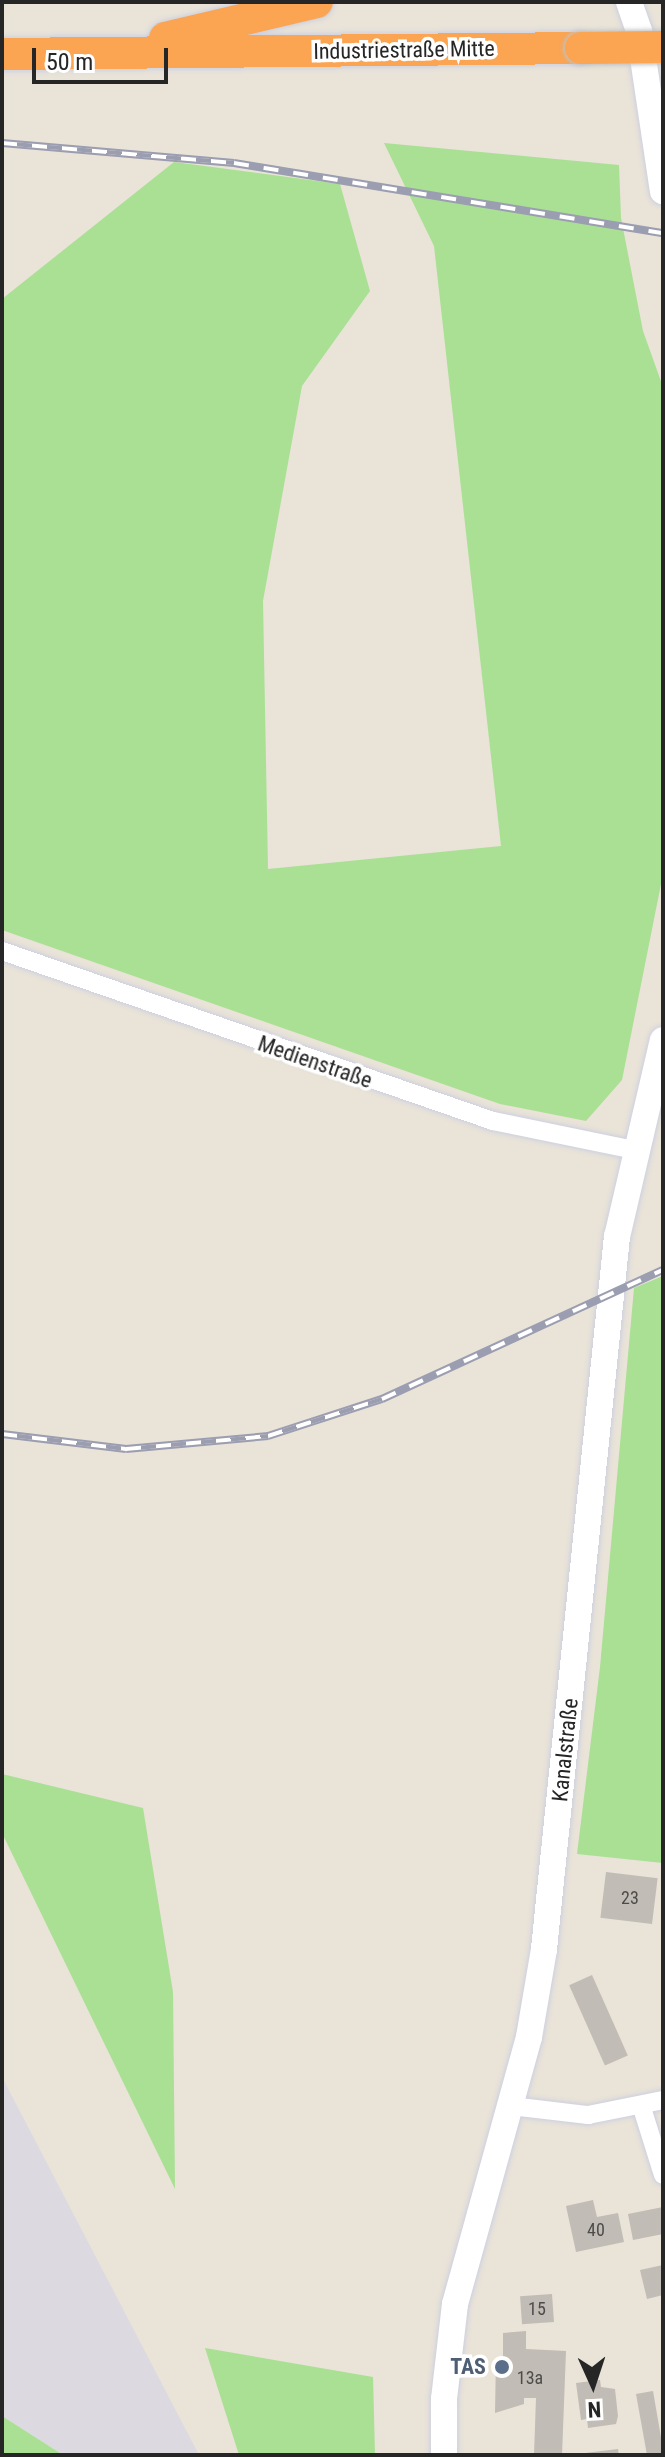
<!DOCTYPE html>
<meta charset="utf-8">
<style>
body{margin:0}
#map{position:relative;width:665px;height:2457px;overflow:hidden;background:#e9e3d8;font-family:"Roboto Condensed",sans-serif}
div>[style]{position:absolute}
.industrial>*{inset:0;background:#dcd9e1}
.green>*{inset:0;background:#a9e094}
.building>*{inset:0;background:#c1bcb5;transform-origin:0 0}
.roads{filter:drop-shadow(0 0 2px #cdd0e0) drop-shadow(0 0 2px #cdd0e0)}
.street>*{height:18px;margin:-9px;padding:0 9px;transform-origin:9px;border-radius:9px;background:#fff}
.secondary>*{height:26px;margin:-13px;padding:0 13px;transform-origin:13px;border-radius:13px;background:#fff}
.highway>*{height:32px;margin:-16px;padding:0 16px;transform-origin:16px;border-radius:16px;background:#fba451}
.rail>*{height:8px;margin-top:-4px;transform-origin:0;background:repeating-linear-gradient(90deg,#fff 0 15px,#9b9db1 0 30px);box-sizing:border-box;border-block:2px solid #9b9db1}
.bridges{filter:drop-shadow(0 0 2px #c2c2c2) drop-shadow(0 0 2px #c2c2c2)}
.highway-bridge>*{height:32px;margin:-16px;padding:0 16px;transform-origin:16px;border-radius:16px;background:#fba451}
.dots>*{width:22px;height:22px;translate:-50% -50%;box-sizing:border-box;border:4px solid #fff;border-radius:50%}
span{translate:-50% -50%;white-space:nowrap;text-align:center;line-height:1.15;-webkit-text-stroke:7px #fff;paint-order:stroke}
.number-label{font-size:18px;color:#4d4c4a}
.number-label span{-webkit-text-stroke-width:0}
.street-label{font-size:22px;color:#262626}
.service-label{font-size:22px;color:#4e5e75;font-weight:700}
.right{translate:-100% -50%;text-align:right}
.frame{position:absolute;inset:0;border:4px solid #262626;pointer-events:none}
.north{position:absolute;left:553px;top:2345px;width:80px;height:80px;-webkit-text-stroke:6px #fff;paint-order:stroke;rotate:177deg;font-size:22px;font-weight:700;line-height:32px;text-align:center;color:#262626}
.north::after{content:'';display:block;margin:auto;width:28px;height:36px;background:#262626;clip-path:polygon(50% 0,100% 100%,50% 72%,0 100%)}
.scale{position:absolute;left:32px;top:48px;width:136px;height:36px;box-sizing:border-box;border:4px solid #262626;border-top:0;padding-left:10px;font-size:24px;line-height:28px;white-space:nowrap;color:#262626;-webkit-text-stroke:6px #fff;paint-order:stroke}
</style>
<div id="map">
<div class="industrial">
<i style="clip-path:polygon(2px 2077px,199px 2455px,63px 2455px,2px 2416px)"></i>
</div>
<div class="green">
<i style="clip-path:polygon(384px 143px,619px 165px,621px 218px,643px 331px,663px 387px,663px 874px,622px 1080px,586px 1121px,500px 1104px,2px 930px,2px 299px,174px 162px,340px 184px,370px 291px,302px 386px,263px 601px,268px 869px,501px 846px,434px 246px)"></i>
<i style="clip-path:polygon(663px 1276px,663px 1863px,577px 1854px,600px 1667px,634px 1288px)"></i>
<i style="clip-path:polygon(2px 1774px,143px 1808px,173px 1992px,175px 2189px,2px 1833px)"></i>
<i style="clip-path:polygon(205px 2348px,373px 2377px,375px 2455px,239px 2455px)"></i>
<i style="clip-path:polygon(2px 2416px,63px 2455px,2px 2455px)"></i>
</div>
<div class="building">
<i style="left:606px;top:1872px;width:52px;height:46px;rotate:7deg"></i>
<i style="left:592px;top:1975px;width:88px;height:25px;rotate:66deg"></i>
<i style="clip-path:polygon(593px 2200px,597px 2217px,618px 2213px,624px 2242px,576px 2252px,566px 2206px)"></i>
<i style="clip-path:polygon(663px 2207px,663px 2234px,633px 2240px,628px 2214px)"></i>
<i style="clip-path:polygon(663px 2265px,663px 2295px,647px 2299px,640px 2270px)"></i>
<i style="left:552px;top:2294px;width:28px;height:32px;rotate:86deg"></i>
<i style="clip-path:polygon(526px 2331px,526px 2349px,566px 2351px,562px 2455px,534px 2455px,536px 2398px,524px 2398px,524px 2404px,495px 2413px,496px 2359px,503px 2359px,503px 2333px)"></i>
<i style="clip-path:polygon(600px 2380px,601px 2387px,615px 2389px,618px 2416px,616px 2424px,588px 2428px,587px 2419px,581px 2420px,576px 2383px)"></i>
<i style="clip-path:polygon(653px 2391px,663px 2449px,663px 2455px,647px 2455px,636px 2394px)"></i>
<i style="clip-path:polygon(618px 2449px,619px 2455px,585px 2455px,585px 2453px)"></i>
</div>
<div class="roads">
<div class="street">
<i style="left:2px;top:951px;width:520px;rotate:19.1deg"></i>
<i style="left:493px;top:1121px;width:144px;rotate:11.6deg"></i>
<i style="left:511px;top:2106px;width:78px;rotate:6.7deg"></i>
<i style="left:588px;top:2115px;width:76px;rotate:-11.3deg"></i>
<i style="left:642px;top:2108px;width:70px;rotate:72.6deg"></i>
</div>
<div class="secondary">
<i style="left:629px;top:2px;width:31px;rotate:71deg"></i>
<i style="left:639px;top:31px;width:162px;rotate:81.5deg"></i>
<i style="left:444px;top:2455px;width:56px;rotate:-90deg"></i>
<i style="left:444px;top:2399px;width:96px;rotate:-83.4deg"></i>
<i style="left:455px;top:2304px;width:277px;rotate:-74.5deg"></i>
<i style="left:529px;top:2037px;width:89px;rotate:-80.3deg"></i>
<i style="left:544px;top:1949px;width:716px;rotate:-84.15deg"></i>
<i style="left:617px;top:1237px;width:202px;rotate:-76.9deg"></i>
</div>
<div class="highway">
<i style="left:165px;top:38px;width:156px;rotate:-13.3deg"></i>
<i style="left:2px;top:54px;width:579px;rotate:-0.59deg"></i>
</div>
</div>
<div class="rail">
<i style="left:2px;top:143px;width:233px;rotate:4.9deg"></i>
<i style="left:234px;top:163px;width:435px;rotate:9.3deg"></i>
<i style="left:2px;top:1434px;width:125px;rotate:6.9deg"></i>
<i style="left:126px;top:1449px;width:143px;rotate:-5.2deg"></i>
<i style="left:268px;top:1436px;width:120px;rotate:-18deg"></i>
<i style="left:382px;top:1399px;width:309px;rotate:-24.7deg"></i>
</div>
<div class="bridges">
<div class="highway-bridge">
<i style="left:581px;top:48px;width:82px;rotate:-0.7deg"></i>
</div>
</div>
<div class="dots">
<i style="left:502px;top:2367px;background:#5c6f8a"></i>
</div>
<div class="number-label">
<span style="left:630px;top:1898px">23</span>
<span style="left:596px;top:2230px">40</span>
<span style="left:537px;top:2309px">15</span>
<span style="left:530px;top:2378px">13a</span>
</div>
<div class="street-label">
<span style="left:404px;top:50px;rotate:-1deg">Industriestraße Mitte</span>
<span style="left:315px;top:1062px;rotate:19deg">Medienstraße</span>
<span style="left:565px;top:1750px;rotate:-84deg">Kanalstraße</span>
</div>
<div class="service-label">
<span class="right" style="left:486px;top:2367px">TAS</span>
</div>
<div class="frame"></div>
<div class="north">N</div>
<div class="scale">50 m</div>
</div>
